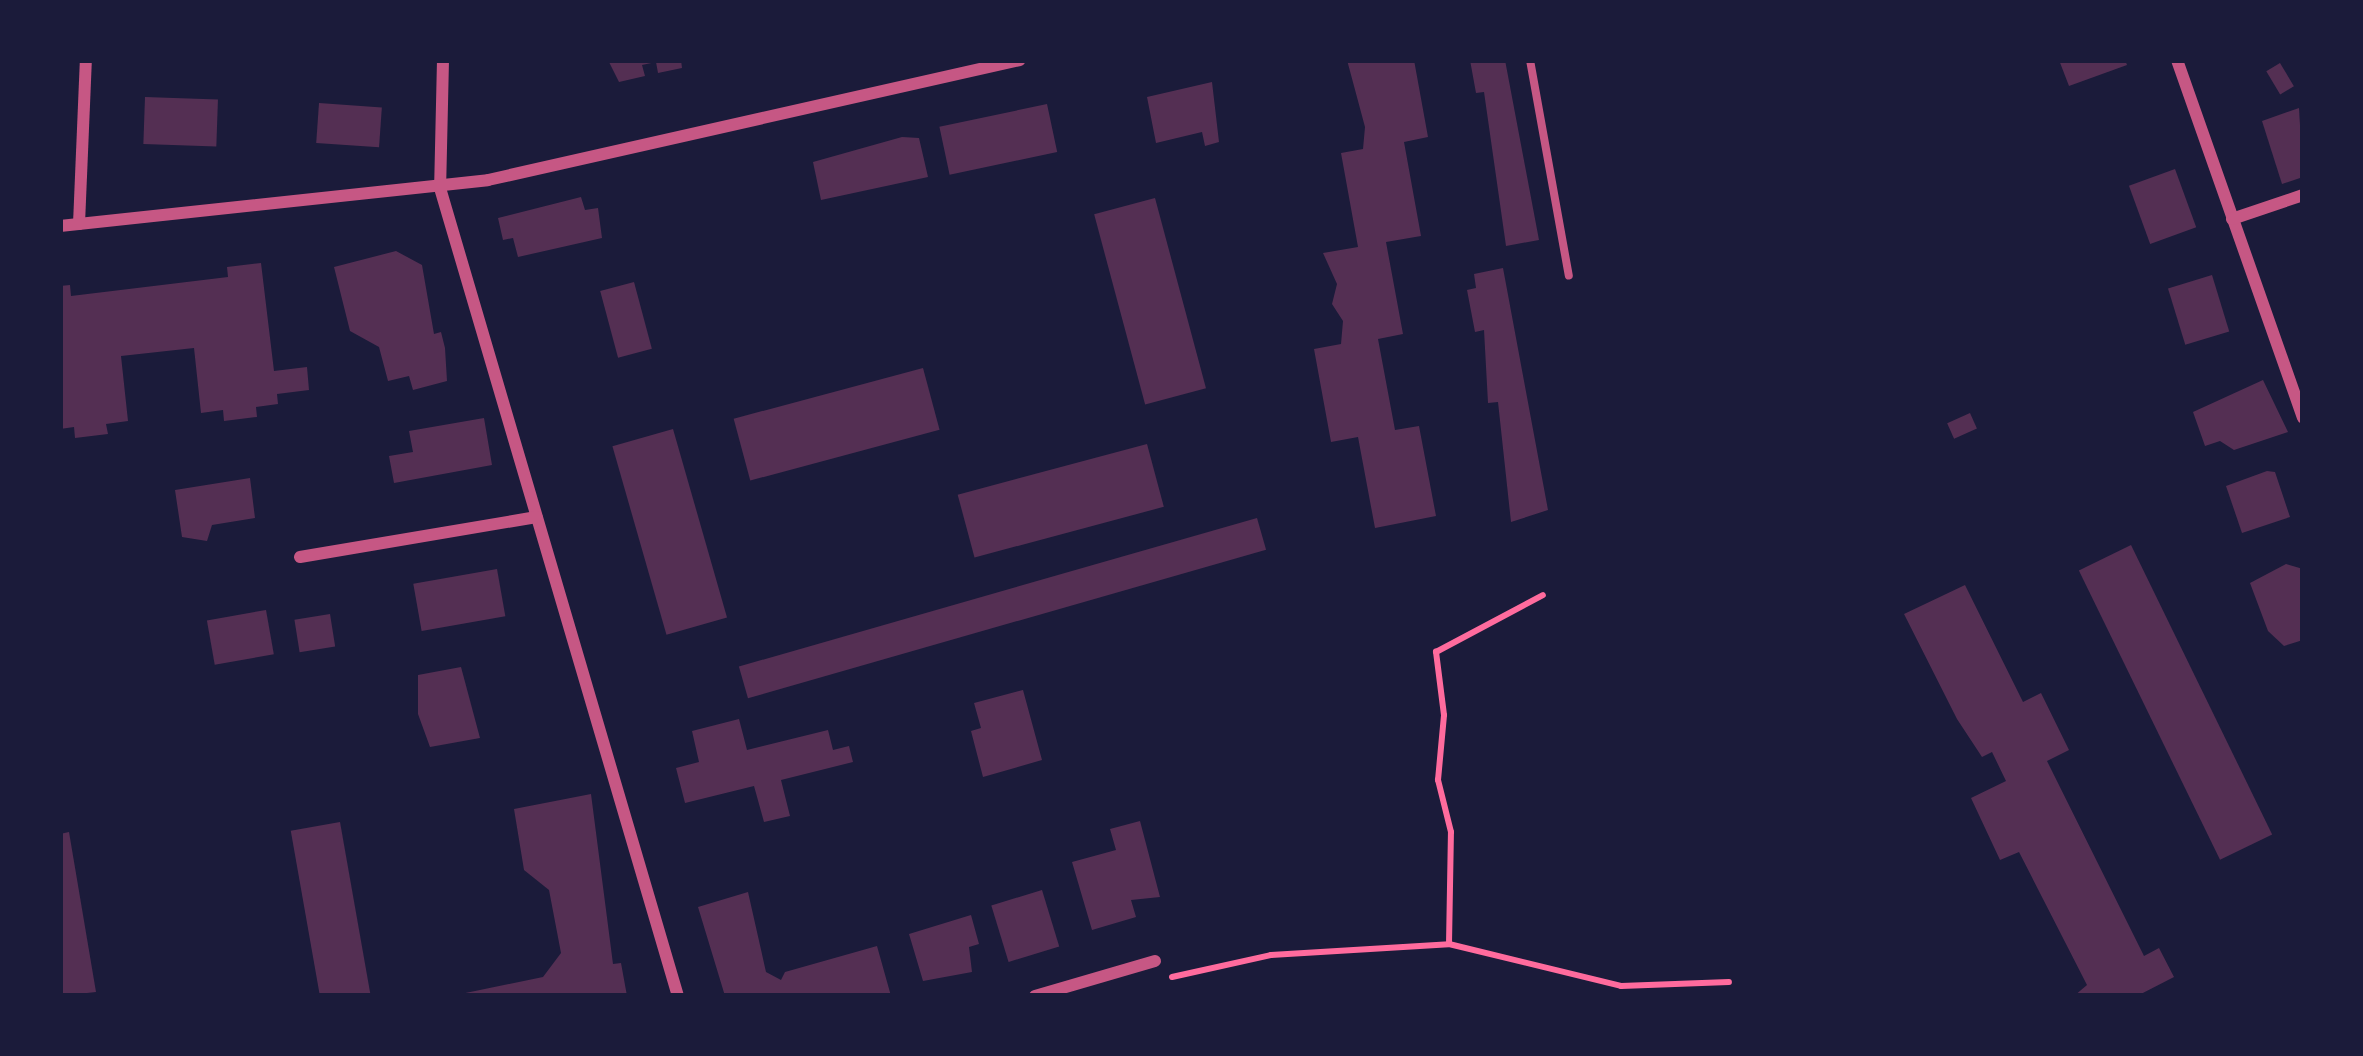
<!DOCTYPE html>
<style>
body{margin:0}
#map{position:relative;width:2363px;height:1056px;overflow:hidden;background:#1b1b3a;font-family:"Source Sans 3",sans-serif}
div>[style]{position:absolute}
.building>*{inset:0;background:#542f53;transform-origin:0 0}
.path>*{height:6px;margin:-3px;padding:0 3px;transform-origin:3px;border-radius:3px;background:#ff6b9d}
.service>*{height:8px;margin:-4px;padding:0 4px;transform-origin:4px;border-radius:4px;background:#c65784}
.minor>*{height:12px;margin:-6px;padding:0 6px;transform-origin:6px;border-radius:6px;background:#c65784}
span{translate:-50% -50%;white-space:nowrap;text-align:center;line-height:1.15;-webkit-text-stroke:12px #1b1b3a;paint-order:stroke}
.frame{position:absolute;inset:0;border:63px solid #1b1b3a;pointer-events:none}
</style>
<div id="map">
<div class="building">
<i style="clip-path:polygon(608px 60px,681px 60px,682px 68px,658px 73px,656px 62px,642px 65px,645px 76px,619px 82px)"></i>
<i style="clip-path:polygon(1347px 60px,1414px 60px,1428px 137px,1404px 142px,1421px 236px,1386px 242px,1403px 334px,1378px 339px,1395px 430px,1419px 426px,1436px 516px,1375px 528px,1358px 437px,1331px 442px,1314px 349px,1341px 344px,1343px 321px,1332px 304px,1337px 284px,1323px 253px,1358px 247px,1341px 153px,1363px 149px,1365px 127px)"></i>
<i style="clip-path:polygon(1470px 60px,1505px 60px,1539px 240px,1506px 246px,1484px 92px,1476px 93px)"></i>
<i style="clip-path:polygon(2059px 60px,2125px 60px,2127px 65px,2069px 86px)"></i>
<i style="left:2280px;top:63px;width:27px;height:16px;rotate:59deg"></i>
<i style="clip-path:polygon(1212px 82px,1219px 142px,1205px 146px,1202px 132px,1156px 143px,1147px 97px)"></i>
<i style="left:145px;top:97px;width:73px;height:47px;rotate:2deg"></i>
<i style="left:319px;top:103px;width:63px;height:40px;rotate:4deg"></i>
<i style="left:1047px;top:104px;width:49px;height:110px;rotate:78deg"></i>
<i style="clip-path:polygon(2299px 108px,2303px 177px,2282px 184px,2262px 121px)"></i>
<i style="clip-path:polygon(902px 137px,919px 138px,928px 177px,821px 200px,813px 162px)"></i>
<i style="left:2175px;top:169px;width:62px;height:49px;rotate:70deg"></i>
<i style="clip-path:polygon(581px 197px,585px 210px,598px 208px,602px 238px,518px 257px,513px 238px,503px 240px,498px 218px)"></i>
<i style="left:1155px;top:198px;width:197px;height:63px;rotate:75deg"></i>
<i style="clip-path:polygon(396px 251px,422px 265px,434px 334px,441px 332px,445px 348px,447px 381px,413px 390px,409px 376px,388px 381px,379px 347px,350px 331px,334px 267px)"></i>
<i style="clip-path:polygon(261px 263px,274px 371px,307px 367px,309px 390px,277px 394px,278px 404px,256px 407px,257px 417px,224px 421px,223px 410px,201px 413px,194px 348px,121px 356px,128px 421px,106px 424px,108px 434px,75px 438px,74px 427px,60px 429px,60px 286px,70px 285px,71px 296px,228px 277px,227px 267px)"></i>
<i style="clip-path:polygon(1503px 268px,1548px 510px,1511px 522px,1498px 402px,1488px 403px,1484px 330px,1475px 332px,1467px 290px,1476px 288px,1474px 274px)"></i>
<i style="left:2212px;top:275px;width:59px;height:46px;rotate:73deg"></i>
<i style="left:634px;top:282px;width:69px;height:35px;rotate:75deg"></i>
<i style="left:923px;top:368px;width:64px;height:196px;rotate:75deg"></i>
<i style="clip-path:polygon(2263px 380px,2288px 432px,2234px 450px,2220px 441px,2205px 446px,2193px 412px)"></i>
<i style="left:1970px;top:413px;width:17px;height:25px;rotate:66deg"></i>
<i style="clip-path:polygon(484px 418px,492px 465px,394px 483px,389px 456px,413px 452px,409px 431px)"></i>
<i style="left:673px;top:429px;width:196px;height:63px;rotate:74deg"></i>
<i style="left:1147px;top:444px;width:65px;height:196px;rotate:75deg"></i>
<i style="clip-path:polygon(2267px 471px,2275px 472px,2290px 517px,2242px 533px,2226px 486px)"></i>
<i style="clip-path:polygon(250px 478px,255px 518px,212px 525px,207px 541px,182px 537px,175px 490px)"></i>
<i style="left:1257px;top:518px;width:33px;height:539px;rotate:74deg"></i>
<i style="left:2131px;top:545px;width:322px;height:58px;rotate:64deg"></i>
<i style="clip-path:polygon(2286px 564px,2303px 569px,2303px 640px,2284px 646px,2268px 631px,2250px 583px)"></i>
<i style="left:497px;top:569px;width:48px;height:85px;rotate:80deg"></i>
<i style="clip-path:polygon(1965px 585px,2023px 702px,2041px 693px,2069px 750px,2047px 761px,2144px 956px,2159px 948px,2174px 977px,2137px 996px,2074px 996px,2087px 985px,2019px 852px,2000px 860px,1971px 798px,2006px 781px,1992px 752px,1982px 757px,1957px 719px,1904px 614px)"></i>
<i style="left:266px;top:610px;width:45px;height:60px;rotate:80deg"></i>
<i style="left:330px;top:614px;width:33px;height:36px;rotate:81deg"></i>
<i style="clip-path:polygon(461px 667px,480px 738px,430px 747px,418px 714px,418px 675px)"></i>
<i style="clip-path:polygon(1023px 690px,1042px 760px,983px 777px,971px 731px,981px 728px,974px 703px)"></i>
<i style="clip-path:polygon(739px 719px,747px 750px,828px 730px,833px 750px,849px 746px,853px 762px,781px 780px,790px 816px,764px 822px,754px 786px,685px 803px,676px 768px,699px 762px,692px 731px)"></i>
<i style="clip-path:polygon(591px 794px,613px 964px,621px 963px,627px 996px,451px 996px,543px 977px,561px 953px,549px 890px,524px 870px,514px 809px)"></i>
<i style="clip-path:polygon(1140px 821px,1160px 897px,1131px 900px,1136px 917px,1092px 930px,1072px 862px,1116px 850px,1110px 829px)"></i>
<i style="left:340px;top:822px;width:177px;height:50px;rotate:80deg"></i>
<i style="clip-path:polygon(69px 832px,96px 992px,60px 996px,60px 834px)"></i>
<i style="left:1042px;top:890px;width:59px;height:53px;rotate:73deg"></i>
<i style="clip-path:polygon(748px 892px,766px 972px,781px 980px,785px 972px,877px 946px,891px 996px,725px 996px,698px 907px)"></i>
<i style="clip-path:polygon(971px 915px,979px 944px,969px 947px,972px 972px,923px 981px,909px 934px)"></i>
</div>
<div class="path">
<i style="left:1449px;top:944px;width:112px;rotate:-89deg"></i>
<i style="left:1451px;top:832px;width:54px;rotate:-104deg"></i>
<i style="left:1438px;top:780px;width:65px;rotate:-84.7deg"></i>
<i style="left:1444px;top:715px;width:64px;rotate:-97.2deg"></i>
<i style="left:1436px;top:652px;width:121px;rotate:-28deg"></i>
<i style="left:1172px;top:977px;width:101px;rotate:-12.5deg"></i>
<i style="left:1271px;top:955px;width:178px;rotate:-3.5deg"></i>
<i style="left:1449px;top:944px;width:177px;rotate:13.7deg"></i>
<i style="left:1621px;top:986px;width:108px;rotate:-2.1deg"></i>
</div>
<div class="service">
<i style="left:1530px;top:60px;width:219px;rotate:79.8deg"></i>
</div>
<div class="minor">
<i style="left:443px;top:60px;width:128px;rotate:91.3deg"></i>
<i style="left:440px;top:188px;width:842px;rotate:73.59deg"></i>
<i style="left:2177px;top:60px;width:379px;rotate:70.6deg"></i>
<i style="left:2232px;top:219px;width:75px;rotate:-18.7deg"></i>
<i style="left:79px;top:224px;width:164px;rotate:-87.6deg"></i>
<i style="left:60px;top:226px;width:430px;rotate:-6.1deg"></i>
<i style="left:488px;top:180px;width:545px;rotate:-12.71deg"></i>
<i style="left:300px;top:557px;width:240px;rotate:-9.6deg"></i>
<i style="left:1035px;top:996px;width:125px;rotate:-16.3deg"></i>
</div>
<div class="frame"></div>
</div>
